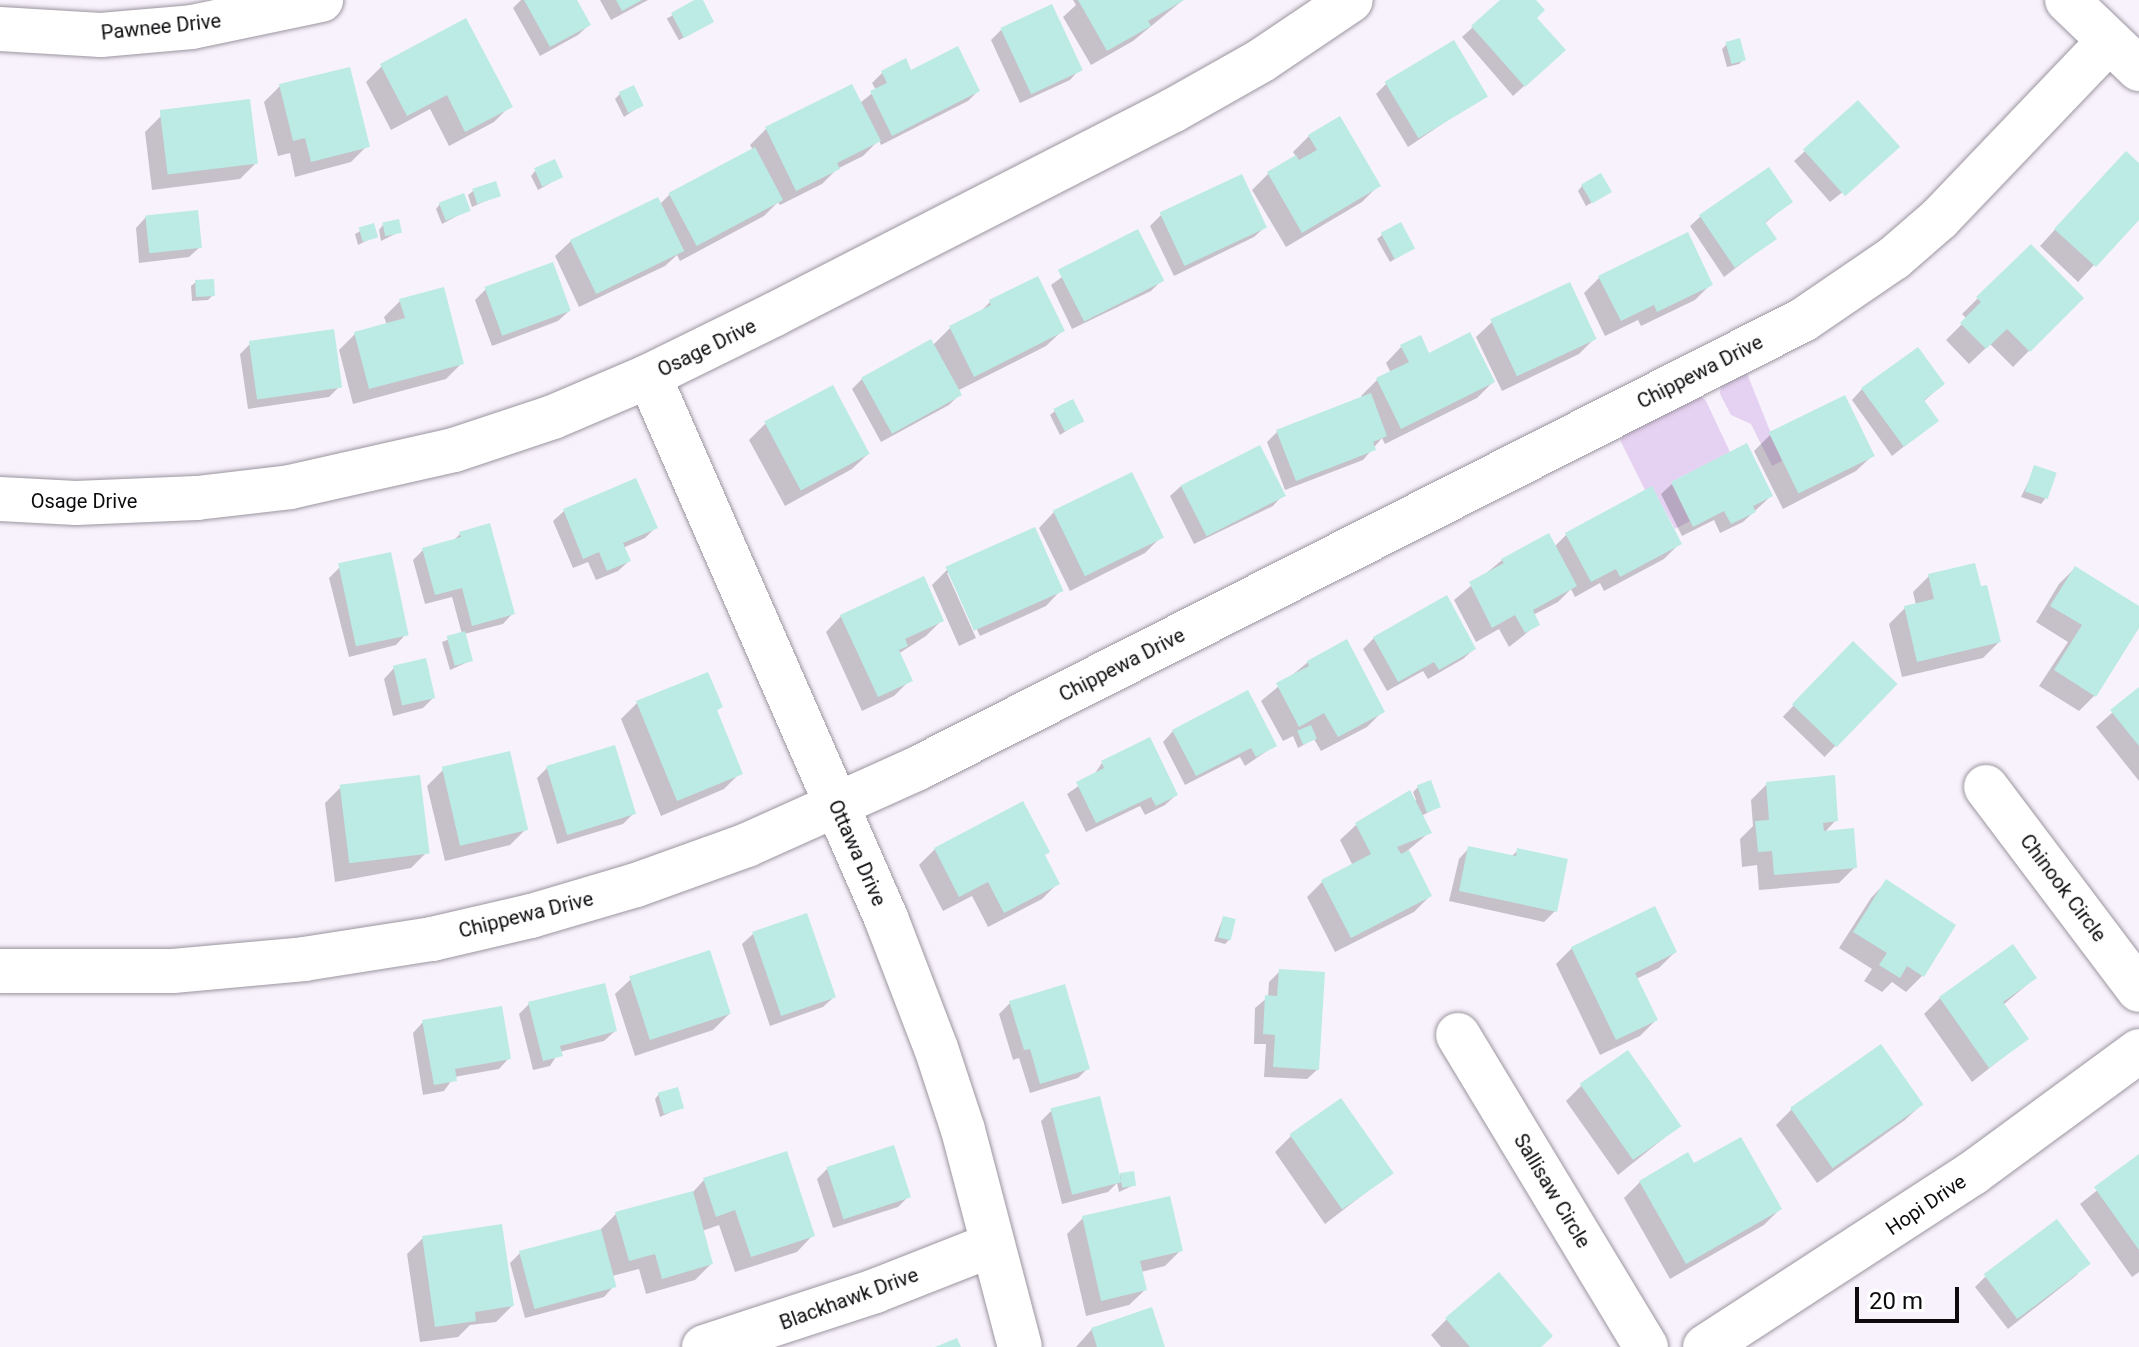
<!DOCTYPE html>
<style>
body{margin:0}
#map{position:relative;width:2139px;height:1347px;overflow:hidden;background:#f8f2fc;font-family:Roboto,sans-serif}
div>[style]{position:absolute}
.green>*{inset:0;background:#e5d1f1}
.shadow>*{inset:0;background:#0003;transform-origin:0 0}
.building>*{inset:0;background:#bbebe4;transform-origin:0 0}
.roads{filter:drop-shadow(0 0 2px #9b959f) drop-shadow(0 0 2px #9b959f)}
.minor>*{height:44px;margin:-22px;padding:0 22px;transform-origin:22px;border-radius:22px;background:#fff}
span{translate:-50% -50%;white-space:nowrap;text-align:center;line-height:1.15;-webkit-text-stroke:7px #fff;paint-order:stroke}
.street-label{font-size:20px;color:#0d0b0e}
.scale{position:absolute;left:1855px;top:1287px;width:104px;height:36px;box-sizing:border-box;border:4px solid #0d0b0e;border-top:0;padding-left:10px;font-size:24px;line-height:28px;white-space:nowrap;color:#0d0b0e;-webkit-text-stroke:6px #fff;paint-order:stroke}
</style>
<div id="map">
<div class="green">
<i style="clip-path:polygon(1746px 371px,1782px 461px,1772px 466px,1751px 424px,1731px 415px,1720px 394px,1721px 384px)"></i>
<i style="clip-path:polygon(1700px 395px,1706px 401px,1730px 452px,1671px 482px,1690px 521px,1675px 529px,1652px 487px,1645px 490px,1621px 442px,1622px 433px)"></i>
</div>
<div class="shadow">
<i style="clip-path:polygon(521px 0,575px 0,589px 25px,578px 35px,540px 56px,513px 8px)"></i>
<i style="clip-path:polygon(600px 0,648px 0,611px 20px)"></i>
<i style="left:700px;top:0;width:25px;height:38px;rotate:61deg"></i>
<i style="clip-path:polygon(1073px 0,1183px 0,1133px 41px,1091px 65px,1063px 17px,1076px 5px)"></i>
<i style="clip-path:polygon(1503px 0,1533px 0,1535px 18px,1553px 60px,1513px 96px,1462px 37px)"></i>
<i style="clip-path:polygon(1001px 30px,1080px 69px,1070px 80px,1020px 103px,991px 40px)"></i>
<i style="clip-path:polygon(1727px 44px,1744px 59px,1739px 64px,1727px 67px,1722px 49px)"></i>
<i style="clip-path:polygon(382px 66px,510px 106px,494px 122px,449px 146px,430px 109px,391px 130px,366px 82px)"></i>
<i style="clip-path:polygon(883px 72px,910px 72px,978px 91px,968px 101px,881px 145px,879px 140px,863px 156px,837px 169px,822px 184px,780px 205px,778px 202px,764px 216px,680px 261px,677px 255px,665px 266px,579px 307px,555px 256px,571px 241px,660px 204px,669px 195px,753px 150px,750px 145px,766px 129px,860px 103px,876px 90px,872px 83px)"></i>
<i style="clip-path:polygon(1386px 84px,1485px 95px,1408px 147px,1376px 94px)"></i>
<i style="clip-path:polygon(280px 86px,367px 146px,351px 162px,295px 177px,290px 153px,278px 156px,264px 102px)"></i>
<i style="clip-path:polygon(620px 94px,642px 105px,624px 117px,615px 99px)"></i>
<i style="clip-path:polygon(248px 101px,256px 163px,240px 179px,152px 190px,145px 132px,161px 116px)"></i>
<i style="clip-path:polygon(1858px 103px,1887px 157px,1830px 202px,1794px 161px)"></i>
<i style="clip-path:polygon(1309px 136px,1378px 186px,1362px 202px,1286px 247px,1252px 190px,1268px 174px,1297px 158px,1293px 152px)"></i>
<i style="clip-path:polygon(2139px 166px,2139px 217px,2078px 282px,2040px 246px,2110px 169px)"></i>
<i style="clip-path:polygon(535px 171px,561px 177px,538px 190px,531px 176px)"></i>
<i style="clip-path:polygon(1582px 186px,1609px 192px,1586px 206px,1578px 191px)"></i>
<i style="clip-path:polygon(473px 191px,499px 195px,472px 207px,468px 195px)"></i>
<i style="clip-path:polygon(1790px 202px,1764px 224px,1774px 239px,1724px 277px,1690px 226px,1701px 216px)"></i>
<i style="clip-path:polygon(440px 204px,468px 210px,442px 224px,436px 209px)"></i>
<i style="clip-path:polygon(1161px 215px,1265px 227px,1254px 237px,1174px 276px,1150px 226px)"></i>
<i style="clip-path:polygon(146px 217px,200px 247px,189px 257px,139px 263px,136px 228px)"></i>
<i style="clip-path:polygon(372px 225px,376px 236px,358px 245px,355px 234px)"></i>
<i style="clip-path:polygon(383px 225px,399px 232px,381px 241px,379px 230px)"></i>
<i style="clip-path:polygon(1138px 232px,1161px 281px,1151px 291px,1072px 329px,1051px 285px,1094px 254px)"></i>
<i style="clip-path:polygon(1382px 235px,1413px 248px,1390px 262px,1377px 239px)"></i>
<i style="clip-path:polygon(2031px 246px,2081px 298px,2013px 367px,1990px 344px,1969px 364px,1946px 340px,1967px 319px,1962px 314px)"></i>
<i style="clip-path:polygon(1600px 277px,1711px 284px,1695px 300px,1641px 326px,1638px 320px,1605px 336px,1584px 293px)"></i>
<i style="clip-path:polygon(196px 282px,213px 295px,208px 300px,192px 301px,191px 286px)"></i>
<i style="clip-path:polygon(486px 289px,569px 311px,558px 321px,492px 346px,475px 300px)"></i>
<i style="clip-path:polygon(400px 301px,462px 363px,446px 379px,353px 404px,339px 350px,355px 334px,387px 325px,384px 317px)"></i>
<i style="clip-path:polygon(990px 302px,1062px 331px,1046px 346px,957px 391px,959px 395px,949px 405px,881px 442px,852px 389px,863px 378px,932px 346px,950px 328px,978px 314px)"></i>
<i style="clip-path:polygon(1492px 322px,1595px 338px,1579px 354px,1502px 391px,1476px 337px)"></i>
<i style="clip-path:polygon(250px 344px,340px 386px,329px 397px,248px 409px,240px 354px)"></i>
<i style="clip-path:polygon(1401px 347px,1493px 382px,1477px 398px,1385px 444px,1382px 438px,1363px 460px,1285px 490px,1267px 442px,1277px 432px,1363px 399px,1361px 396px,1377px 380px,1391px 373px,1386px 363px)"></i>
<i style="clip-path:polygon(1943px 384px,1923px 402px,1936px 421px,1892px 456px,1852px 400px,1862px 389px)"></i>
<i style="clip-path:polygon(1055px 411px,1082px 421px,1060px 435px,1050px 415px)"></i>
<i style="clip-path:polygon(765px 424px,868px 454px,852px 469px,785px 506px,749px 440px)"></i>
<i style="clip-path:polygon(1770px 435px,1872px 456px,1856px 471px,1783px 509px,1754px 451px)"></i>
<i style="clip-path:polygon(1746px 446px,1771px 496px,1743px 522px,1720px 533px,1714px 520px,1682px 536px,1661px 494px,1672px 484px)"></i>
<i style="clip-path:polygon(1259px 447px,1283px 495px,1273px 506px,1194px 544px,1170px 496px,1181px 486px)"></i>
<i style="clip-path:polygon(2035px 468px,2045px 499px,2041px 504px,2021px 497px)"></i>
<i style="clip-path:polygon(564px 511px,655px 528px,645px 538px,623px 548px,629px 561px,618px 571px,596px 580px,588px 562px,573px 568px,553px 521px)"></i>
<i style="clip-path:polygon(1054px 512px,1161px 537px,1145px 553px,1070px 591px,1039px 528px)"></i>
<i style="clip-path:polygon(460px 534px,513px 613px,503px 624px,464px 634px,470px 661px,450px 670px,442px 642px,462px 634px,452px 597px,425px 604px,413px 560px,423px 550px,452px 542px)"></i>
<i style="clip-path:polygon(1566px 535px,1680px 543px,1664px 559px,1604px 591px,1600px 583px,1575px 597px,1571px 589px,1558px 602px,1533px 615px,1538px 624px,1509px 647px,1499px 629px,1476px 642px,1454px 600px,1502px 560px,1554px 547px)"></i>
<i style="clip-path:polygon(340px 567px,406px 634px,396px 645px,349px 657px,329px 578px)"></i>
<i style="clip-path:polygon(2075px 568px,2139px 609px,2139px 624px,2094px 696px,2079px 711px,2039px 686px,2068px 642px,2036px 622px,2059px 584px)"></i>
<i style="clip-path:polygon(948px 569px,1061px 590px,1046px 606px,980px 636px,951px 573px,947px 573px,976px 638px,959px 646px,932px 585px)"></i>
<i style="clip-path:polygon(1929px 576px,1999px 642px,1983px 658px,1902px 677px,1889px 624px,1905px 608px,1916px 605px,1913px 592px)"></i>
<i style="clip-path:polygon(841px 616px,942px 620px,926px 636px,898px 654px,910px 680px,894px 696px,862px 711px,826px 632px)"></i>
<i style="clip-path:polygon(1374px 638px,1474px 649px,1463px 659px,1428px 679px,1423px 671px,1387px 691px,1363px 649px)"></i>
<i style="left:1853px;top:644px;width:58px;height:101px;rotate:44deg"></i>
<i style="clip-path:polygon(1308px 662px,1383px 711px,1367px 727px,1321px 751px,1314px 739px,1298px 748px,1293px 736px,1283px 741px,1261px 701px)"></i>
<i style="clip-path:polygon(394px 668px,433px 698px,423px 708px,393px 716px,384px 679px)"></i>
<i style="clip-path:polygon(2139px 689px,2139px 781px,2096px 727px)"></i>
<i style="clip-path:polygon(637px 703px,720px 707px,715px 712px,740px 773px,724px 789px,661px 816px,621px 719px)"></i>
<i style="clip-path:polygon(1173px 731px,1274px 746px,1245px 766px,1240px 757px,1185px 785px,1163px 742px)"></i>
<i style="clip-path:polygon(1102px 763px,1176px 795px,1165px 805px,1145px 815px,1140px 806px,1086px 832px,1067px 794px,1093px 776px)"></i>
<i style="clip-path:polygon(547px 768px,634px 813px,623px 824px,557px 844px,537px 778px)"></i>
<i style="clip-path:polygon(443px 770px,526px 829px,510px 845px,445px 861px,427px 786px)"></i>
<i style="clip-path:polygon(1767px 784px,1836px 820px,1824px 833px,1855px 867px,1839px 883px,1759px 890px,1757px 865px,1742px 867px,1740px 839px,1753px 826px,1751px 800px)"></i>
<i style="clip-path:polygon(341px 787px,427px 852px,411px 868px,335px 882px,325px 803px)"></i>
<i style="clip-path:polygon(1418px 787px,1439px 807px,1421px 816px,1430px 832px,1407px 851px,1430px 896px,1414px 912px,1335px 952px,1307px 897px,1322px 882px,1353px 866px,1340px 840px,1356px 825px,1416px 800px,1413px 792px)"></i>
<i style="clip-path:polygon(1469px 848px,1511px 857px,1518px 850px,1555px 911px,1544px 922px,1449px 901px,1459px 859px)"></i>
<i style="clip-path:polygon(935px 849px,1043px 856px,1057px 884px,1042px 899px,988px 927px,972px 896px,943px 911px,919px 865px)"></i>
<i style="clip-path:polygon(1886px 882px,1922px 976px,1906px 992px,1892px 982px,1882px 992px,1864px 981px,1872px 969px,1839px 948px,1871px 898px)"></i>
<i style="clip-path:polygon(1223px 918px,1230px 939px,1225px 944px,1214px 941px)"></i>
<i style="clip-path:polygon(753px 934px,834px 997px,823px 1007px,770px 1026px,742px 944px)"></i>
<i style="clip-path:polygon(1572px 948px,1675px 952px,1659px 968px,1636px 979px,1656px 1020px,1640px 1036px,1600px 1055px,1556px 964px)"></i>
<i style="clip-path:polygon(1280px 971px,1318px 1069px,1307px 1079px,1264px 1077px,1266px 1044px,1254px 1044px,1255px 1008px,1268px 997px,1269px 982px)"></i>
<i style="clip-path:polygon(2035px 978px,2003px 1005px,2026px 1039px,1972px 1082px,1924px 1014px,1940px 998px)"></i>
<i style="clip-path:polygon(631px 979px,729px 1014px,713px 1030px,635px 1056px,615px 994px)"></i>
<i style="clip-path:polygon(1010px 1003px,1088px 1068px,1078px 1078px,1030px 1093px,1019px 1058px,1013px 1060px,999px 1014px)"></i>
<i style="clip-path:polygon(529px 1004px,615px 1031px,604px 1041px,559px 1052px,550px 1066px,533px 1070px,519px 1014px)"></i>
<i style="clip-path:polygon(423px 1022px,509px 1058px,499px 1069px,454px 1077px,444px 1091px,423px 1095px,413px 1033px)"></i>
<i style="clip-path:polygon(1582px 1085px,1679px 1126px,1618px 1175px,1566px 1101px)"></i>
<i style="clip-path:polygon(659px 1094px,682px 1107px,660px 1117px,655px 1099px)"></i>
<i style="clip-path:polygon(1921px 1105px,1905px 1120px,1817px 1183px,1776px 1125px,1792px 1109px)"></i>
<i style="clip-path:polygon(1052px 1110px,1117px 1178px,1121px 1174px,1134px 1185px,1119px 1192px,1117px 1183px,1108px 1192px,1062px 1204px,1041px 1121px)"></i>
<i style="clip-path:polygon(1291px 1136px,1391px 1173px,1325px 1224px,1275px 1152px)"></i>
<i style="clip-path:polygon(1687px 1155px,1694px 1166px,1780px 1209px,1764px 1225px,1670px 1279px,1624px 1198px,1640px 1182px)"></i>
<i style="clip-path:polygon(2139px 1157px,2139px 1272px,2132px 1277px,2080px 1204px)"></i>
<i style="clip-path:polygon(827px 1169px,909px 1196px,898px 1207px,833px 1228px,817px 1179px)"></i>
<i style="clip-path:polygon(704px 1180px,812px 1236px,797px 1252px,735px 1272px,719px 1225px,702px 1231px,711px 1264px,695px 1280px,646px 1294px,639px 1269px,612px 1276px,614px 1286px,604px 1297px,525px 1318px,510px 1263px,520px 1253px,600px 1230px,616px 1214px,692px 1193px)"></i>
<i style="clip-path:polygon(1083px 1218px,1181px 1250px,1165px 1266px,1141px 1272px,1145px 1290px,1129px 1305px,1086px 1316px,1067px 1234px)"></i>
<i style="clip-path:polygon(423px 1238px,512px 1306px,496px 1322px,470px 1325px,458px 1337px,420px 1342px,407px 1254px)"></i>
<i style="clip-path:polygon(2078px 1274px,2008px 1329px,1975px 1287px,1985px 1277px)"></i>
<i style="clip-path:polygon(1447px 1319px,1540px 1347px,1441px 1347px,1431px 1335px)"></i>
<i style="clip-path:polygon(1092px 1329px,1163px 1347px,1076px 1347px)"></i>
</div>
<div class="building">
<i style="clip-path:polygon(524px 0,577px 0,591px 25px,550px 47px)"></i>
<i style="clip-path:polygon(616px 0,642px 0,622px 11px)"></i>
<i style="clip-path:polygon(694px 0,703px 0,714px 22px,684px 38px,671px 13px)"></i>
<i style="clip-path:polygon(1078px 0,1184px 0,1148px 21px,1151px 26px,1107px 51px)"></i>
<i style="clip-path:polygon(1500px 0,1536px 0,1545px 10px,1537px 18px,1566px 50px,1525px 87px,1471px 26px)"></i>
<i style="left:1052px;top:4px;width:73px;height:57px;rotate:65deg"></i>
<i style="clip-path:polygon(466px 18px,513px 107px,465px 132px,447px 95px,407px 116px,380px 64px)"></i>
<i style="left:1740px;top:38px;width:23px;height:15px;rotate:75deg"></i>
<i style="left:1454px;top:40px;width:66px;height:81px;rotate:59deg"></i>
<i style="clip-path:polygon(958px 46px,980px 91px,892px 136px,870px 91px,887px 83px,881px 71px,906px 58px,911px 70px)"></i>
<i style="clip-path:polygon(350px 67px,370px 147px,311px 162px,305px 138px,293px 141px,279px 84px)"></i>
<i style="clip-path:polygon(852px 84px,881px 141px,837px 163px,840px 169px,796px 191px,765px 127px)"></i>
<i style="left:634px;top:85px;width:23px;height:17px;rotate:65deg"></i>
<i style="left:250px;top:99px;width:65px;height:91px;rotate:83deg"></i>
<i style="left:1858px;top:100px;width:63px;height:74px;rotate:48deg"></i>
<i style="clip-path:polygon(1340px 116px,1381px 186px,1302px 233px,1267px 172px,1296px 155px,1299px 160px,1317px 150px,1308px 135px)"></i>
<i style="left:755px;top:147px;width:60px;height:98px;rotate:62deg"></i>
<i style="clip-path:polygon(2126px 151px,2139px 163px,2139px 220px,2096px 267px,2054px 229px)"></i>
<i style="left:555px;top:159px;width:20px;height:23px;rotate:66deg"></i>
<i style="clip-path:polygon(1769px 167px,1793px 202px,1765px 222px,1777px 239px,1735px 268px,1699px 215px)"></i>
<i style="left:1601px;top:173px;width:22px;height:23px;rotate:60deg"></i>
<i style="left:1242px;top:174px;width:59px;height:91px;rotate:65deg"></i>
<i style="left:496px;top:181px;width:16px;height:25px;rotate:72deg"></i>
<i style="left:464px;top:193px;width:19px;height:27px;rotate:69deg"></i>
<i style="left:658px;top:197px;width:60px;height:98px;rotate:64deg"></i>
<i style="left:198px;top:210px;width:38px;height:53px;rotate:84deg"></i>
<i style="left:399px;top:219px;width:14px;height:17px;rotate:78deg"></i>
<i style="left:1401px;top:222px;width:30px;height:23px;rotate:62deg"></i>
<i style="left:374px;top:223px;width:15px;height:16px;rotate:74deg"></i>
<i style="left:1138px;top:229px;width:58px;height:90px;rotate:63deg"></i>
<i style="clip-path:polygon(1688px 232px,1713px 285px,1657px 312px,1654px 305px,1621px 321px,1598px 276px)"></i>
<i style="clip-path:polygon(2031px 244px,2084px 298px,2030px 352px,2007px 329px,1986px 349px,1960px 323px,1981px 302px,1976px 297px)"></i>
<i style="left:553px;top:262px;width:52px;height:73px;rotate:70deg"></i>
<i style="clip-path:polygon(1038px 276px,1065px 331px,974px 377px,949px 326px,991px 305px,989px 300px)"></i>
<i style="left:214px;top:279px;width:17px;height:19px;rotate:87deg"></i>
<i style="left:1570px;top:282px;width:63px;height:88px;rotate:65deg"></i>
<i style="clip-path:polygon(444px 287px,464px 364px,369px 389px,354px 332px,405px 318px,399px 299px)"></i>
<i style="left:334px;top:329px;width:59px;height:86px;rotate:82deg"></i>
<i style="clip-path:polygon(1470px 332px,1495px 382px,1401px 429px,1376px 378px,1409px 362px,1400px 345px,1421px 335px,1429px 353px)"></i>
<i style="left:931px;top:339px;width:64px;height:80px;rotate:61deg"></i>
<i style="clip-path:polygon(1918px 347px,1945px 384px,1924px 400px,1939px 421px,1904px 447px,1861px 388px)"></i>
<i style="left:833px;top:385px;width:78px;height:78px;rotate:62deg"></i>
<i style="clip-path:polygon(1371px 393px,1387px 436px,1373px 442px,1376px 450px,1296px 481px,1276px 430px)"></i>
<i style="left:1845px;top:395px;width:68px;height:85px;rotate:64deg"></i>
<i style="left:1073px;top:399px;width:25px;height:22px;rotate:63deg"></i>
<i style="clip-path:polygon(1747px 443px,1773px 496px,1753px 506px,1756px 512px,1731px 524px,1724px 511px,1693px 527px,1671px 482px)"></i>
<i style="left:1260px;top:445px;width:57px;height:89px;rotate:63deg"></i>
<i style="left:2034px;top:465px;width:24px;height:28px;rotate:19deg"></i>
<i style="left:1132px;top:472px;width:73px;height:88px;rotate:64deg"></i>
<i style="clip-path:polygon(636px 478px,658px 528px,623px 543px,631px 561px,607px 571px,599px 552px,583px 559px,563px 509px)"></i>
<i style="clip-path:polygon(1652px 486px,1682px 544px,1620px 577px,1616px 569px,1591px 582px,1565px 533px)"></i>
<i style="clip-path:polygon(490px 523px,515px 614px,472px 626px,462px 588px,435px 595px,422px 548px,461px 537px,459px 532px)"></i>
<i style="left:1035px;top:527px;width:70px;height:98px;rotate:66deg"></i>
<i style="clip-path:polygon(1549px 533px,1577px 586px,1533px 610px,1540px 625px,1525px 633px,1515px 615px,1492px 628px,1469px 582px,1504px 563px,1501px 559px)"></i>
<i style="left:391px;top:552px;width:85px;height:54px;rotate:78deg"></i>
<i style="clip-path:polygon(1975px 563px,1981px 586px,1987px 585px,2001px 642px,1917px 662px,1904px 606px,1934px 599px,1928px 574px)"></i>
<i style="clip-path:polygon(2075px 566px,2139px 606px,2139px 628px,2096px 697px,2054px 670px,2082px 625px,2050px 606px)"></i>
<i style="clip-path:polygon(924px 576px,944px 621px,905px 639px,908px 646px,899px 650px,913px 681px,878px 697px,840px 615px)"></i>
<i style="clip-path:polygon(1447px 595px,1476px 649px,1439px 670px,1434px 662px,1398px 682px,1373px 637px)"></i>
<i style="left:465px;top:631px;width:31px;height:19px;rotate:75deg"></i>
<i style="clip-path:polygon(1347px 639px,1385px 712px,1338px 737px,1324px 713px,1299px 727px,1276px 683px,1309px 666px,1307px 661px)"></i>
<i style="left:1853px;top:641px;width:62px;height:88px;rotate:44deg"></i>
<i style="left:426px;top:658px;width:41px;height:34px;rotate:77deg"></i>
<i style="clip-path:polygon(708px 672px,723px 707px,717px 710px,743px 774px,677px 801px,636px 701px)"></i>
<i style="clip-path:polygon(2139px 687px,2139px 746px,2110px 710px)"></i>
<i style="clip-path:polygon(1248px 690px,1277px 746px,1256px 757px,1251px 748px,1196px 776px,1172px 730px)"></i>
<i style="left:1311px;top:725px;width:15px;height:15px;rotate:67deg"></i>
<i style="clip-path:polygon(1150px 737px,1178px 795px,1156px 806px,1151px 797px,1096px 823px,1076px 782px,1104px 768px,1101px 761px)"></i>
<i style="left:615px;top:745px;width:72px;height:72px;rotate:73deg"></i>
<i style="left:510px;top:751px;width:81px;height:70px;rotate:77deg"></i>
<i style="left:420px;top:775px;width:79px;height:81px;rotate:83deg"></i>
<i style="clip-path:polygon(1835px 775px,1838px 821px,1823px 823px,1824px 831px,1854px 828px,1857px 868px,1774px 875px,1772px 851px,1758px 852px,1755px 821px,1769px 820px,1766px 782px)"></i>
<i style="left:1431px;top:780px;width:29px;height:15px;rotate:70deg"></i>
<i style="clip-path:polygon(1410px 790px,1432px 833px,1397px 847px,1401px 854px,1409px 850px,1432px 896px,1351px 938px,1321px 880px,1371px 854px,1355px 823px)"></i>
<i style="clip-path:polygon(1023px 801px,1050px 852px,1045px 855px,1060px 884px,1004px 913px,988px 882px,959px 897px,934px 848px)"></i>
<i style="clip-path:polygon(1468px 846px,1516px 856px,1517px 848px,1568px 859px,1557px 912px,1459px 891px)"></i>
<i style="clip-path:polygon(1886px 879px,1956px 925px,1924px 977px,1907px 966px,1900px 978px,1879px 965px,1887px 953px,1853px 932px)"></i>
<i style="clip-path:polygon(1655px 906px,1677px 952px,1635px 973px,1658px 1020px,1616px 1040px,1571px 947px)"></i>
<i style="left:807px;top:913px;width:89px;height:58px;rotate:71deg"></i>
<i style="left:1223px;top:916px;width:13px;height:22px;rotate:13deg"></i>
<i style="clip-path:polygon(2013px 944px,2037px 978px,2003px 1002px,2029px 1039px,1989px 1068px,1939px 997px)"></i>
<i style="left:710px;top:950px;width:67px;height:85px;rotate:72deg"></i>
<i style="clip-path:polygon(1279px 969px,1325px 972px,1319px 1070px,1273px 1067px,1275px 1035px,1263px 1034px,1265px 995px,1277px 996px)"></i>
<i style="clip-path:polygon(605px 983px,617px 1031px,560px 1046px,563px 1056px,543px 1061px,528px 1002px)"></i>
<i style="clip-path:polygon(1065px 984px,1090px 1069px,1040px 1084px,1030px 1049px,1024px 1050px,1009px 1001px)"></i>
<i style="clip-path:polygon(502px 1006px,511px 1059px,455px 1069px,457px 1081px,434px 1085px,422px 1020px)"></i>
<i style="left:1881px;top:1044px;width:74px;height:111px;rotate:55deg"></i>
<i style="left:1628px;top:1050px;width:93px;height:59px;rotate:55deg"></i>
<i style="left:678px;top:1087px;width:22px;height:21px;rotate:74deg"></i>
<i style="left:1100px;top:1096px;width:89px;height:51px;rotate:76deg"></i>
<i style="left:1341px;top:1098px;width:92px;height:63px;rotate:55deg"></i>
<i style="clip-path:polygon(1741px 1137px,1782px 1209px,1686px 1264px,1639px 1181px,1688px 1152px,1694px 1163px)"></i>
<i style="left:894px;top:1145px;width:55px;height:71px;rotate:72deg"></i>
<i style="clip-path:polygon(787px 1151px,815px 1236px,751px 1257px,735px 1210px,716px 1217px,703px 1178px)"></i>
<i style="clip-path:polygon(2139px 1154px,2139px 1250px,2094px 1187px)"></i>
<i style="left:1134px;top:1171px;width:15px;height:14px;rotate:82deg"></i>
<i style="clip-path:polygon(693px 1191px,713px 1264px,662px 1279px,655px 1254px,629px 1261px,615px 1212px)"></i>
<i style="clip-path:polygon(1170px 1196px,1183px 1251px,1140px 1261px,1147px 1290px,1101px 1301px,1082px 1216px)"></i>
<i style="left:2057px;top:1219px;width:56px;height:92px;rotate:53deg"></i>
<i style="clip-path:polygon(502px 1224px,514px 1306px,475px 1312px,476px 1321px,435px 1327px,422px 1236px)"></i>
<i style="left:601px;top:1229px;width:60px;height:85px;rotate:75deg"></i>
<i style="clip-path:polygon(1499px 1272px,1553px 1336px,1541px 1347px,1470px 1347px,1445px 1318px)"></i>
<i style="clip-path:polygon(1152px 1307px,1165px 1347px,1097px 1347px,1091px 1328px)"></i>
<i style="clip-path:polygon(957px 1338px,961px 1347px,935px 1347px)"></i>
</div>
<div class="roads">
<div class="minor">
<i style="left:2067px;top:0;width:100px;rotate:43.8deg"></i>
<i style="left:0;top:29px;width:101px;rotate:3.4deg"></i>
<i style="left:101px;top:35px;width:91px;rotate:-5deg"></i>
<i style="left:192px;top:27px;width:132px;rotate:-11.8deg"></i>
<i style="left:649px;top:376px;width:592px;rotate:66.38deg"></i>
<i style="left:886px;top:918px;width:139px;rotate:69deg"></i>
<i style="left:936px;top:1048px;width:86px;rotate:71.8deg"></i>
<i style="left:963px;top:1130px;width:224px;rotate:75.3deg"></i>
<i style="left:0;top:499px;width:76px;rotate:3deg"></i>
<i style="left:76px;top:503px;width:121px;rotate:-2.4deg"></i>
<i style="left:197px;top:498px;width:94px;rotate:-6.7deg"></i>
<i style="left:290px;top:487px;width:168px;rotate:-12.7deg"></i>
<i style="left:454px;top:450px;width:104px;rotate:-18.4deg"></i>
<i style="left:553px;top:417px;width:104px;rotate:-23.1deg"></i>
<i style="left:649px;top:376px;width:140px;rotate:-26.2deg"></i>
<i style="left:775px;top:314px;width:446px;rotate:-27.1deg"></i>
<i style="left:1172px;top:111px;width:103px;rotate:-29.5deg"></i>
<i style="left:1262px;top:60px;width:107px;rotate:-34deg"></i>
<i style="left:1986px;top:787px;width:254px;rotate:53deg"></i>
<i style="left:0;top:971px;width:173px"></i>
<i style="left:173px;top:971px;width:132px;rotate:-5.2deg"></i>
<i style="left:304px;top:959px;width:130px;rotate:-8.9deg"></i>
<i style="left:432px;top:939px;width:102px;rotate:-13.1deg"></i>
<i style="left:531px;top:916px;width:109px;rotate:-16.4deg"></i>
<i style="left:636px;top:885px;width:118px;rotate:-19.8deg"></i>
<i style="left:747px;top:845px;width:185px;rotate:-24.2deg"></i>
<i style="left:916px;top:769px;width:994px;rotate:-26.85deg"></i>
<i style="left:1803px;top:320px;width:110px;rotate:-34.3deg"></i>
<i style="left:1894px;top:258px;width:60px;rotate:-40.9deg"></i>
<i style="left:1939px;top:219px;width:246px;rotate:-46.3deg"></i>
<i style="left:1458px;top:1035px;width:364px;rotate:58.9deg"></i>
<i style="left:704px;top:1347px;width:180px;rotate:-18.1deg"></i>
<i style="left:875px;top:1291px;width:126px;rotate:-21.5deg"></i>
<i style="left:1705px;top:1347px;width:320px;rotate:-33deg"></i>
<i style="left:1973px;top:1173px;width:206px;rotate:-36.3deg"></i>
</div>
</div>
<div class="street-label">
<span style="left:161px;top:27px;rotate:-6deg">Pawnee Drive</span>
<span style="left:707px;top:348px;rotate:-26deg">Osage Drive</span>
<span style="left:1700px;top:372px;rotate:-27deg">Chippewa Drive</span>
<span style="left:84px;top:501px">Osage Drive</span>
<span style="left:1122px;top:665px;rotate:-27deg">Chippewa Drive</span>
<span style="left:857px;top:853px;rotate:66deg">Ottawa Drive</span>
<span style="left:2063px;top:888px;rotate:53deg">Chinook Circle</span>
<span style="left:526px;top:915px;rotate:-14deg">Chippewa Drive</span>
<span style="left:1552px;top:1191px;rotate:59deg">Sallisaw Circle</span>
<span style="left:1926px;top:1205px;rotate:-34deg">Hopi Drive</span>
<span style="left:849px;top:1299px;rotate:-20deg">Blackhawk Drive</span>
</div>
<div class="scale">20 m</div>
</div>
